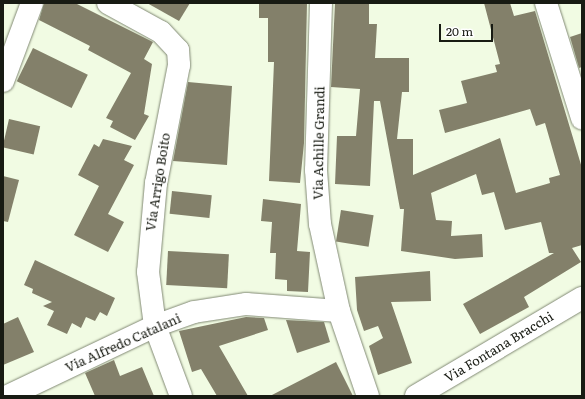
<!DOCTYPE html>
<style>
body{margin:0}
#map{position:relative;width:585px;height:399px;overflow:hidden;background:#f1fbe3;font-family:Literata,serif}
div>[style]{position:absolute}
.building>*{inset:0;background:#83806a;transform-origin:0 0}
.roads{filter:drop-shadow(0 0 1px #818974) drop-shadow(0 0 1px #818974)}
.minor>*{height:22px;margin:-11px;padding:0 11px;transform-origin:11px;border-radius:11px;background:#fff}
span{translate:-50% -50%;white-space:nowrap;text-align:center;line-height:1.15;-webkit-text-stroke:3.5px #fff;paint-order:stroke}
.street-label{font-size:13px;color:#181b13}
.frame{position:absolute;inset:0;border:4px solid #181b13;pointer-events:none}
.scale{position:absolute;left:439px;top:24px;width:54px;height:18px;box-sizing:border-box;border:2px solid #181b13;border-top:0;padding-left:5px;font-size:12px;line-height:14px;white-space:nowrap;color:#181b13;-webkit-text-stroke:3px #fff;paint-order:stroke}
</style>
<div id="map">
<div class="building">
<i style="clip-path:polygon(44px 3px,75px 3px,153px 42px,144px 59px,152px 64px,144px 114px,149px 116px,135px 140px,110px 127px,113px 121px,106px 118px,131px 73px,88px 50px,90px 46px,39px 20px)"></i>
<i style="clip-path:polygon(147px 3px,190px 3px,179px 21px)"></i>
<i style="clip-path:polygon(259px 3px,307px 3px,304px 143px,300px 183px,269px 181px,274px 62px,268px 62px,268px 18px,259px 18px)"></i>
<i style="clip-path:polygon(335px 3px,369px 3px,369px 24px,377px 24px,375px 58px,409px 58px,409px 92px,402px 92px,397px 139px,413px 139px,413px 175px,500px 138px,516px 193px,550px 183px,549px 178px,560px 175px,545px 123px,536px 126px,530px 109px,445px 133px,439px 110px,467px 103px,461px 81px,497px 72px,495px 65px,500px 64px,484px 3px,510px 3px,514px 16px,535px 11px,582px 168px,582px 245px,572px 248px,581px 262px,524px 297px,529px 307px,480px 334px,463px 304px,554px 253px,549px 253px,541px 222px,505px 230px,494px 192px,482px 195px,476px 174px,431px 193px,436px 220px,452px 221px,451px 236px,482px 234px,483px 257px,455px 259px,401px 251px,404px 209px,400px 209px,380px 101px,374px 101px,370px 186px,335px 184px,337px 136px,356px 136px,360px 89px,331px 87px)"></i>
<i style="clip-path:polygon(582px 33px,582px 67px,579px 68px,570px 37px)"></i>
<i style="left:33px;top:48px;width:61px;height:37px;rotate:26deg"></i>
<i style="clip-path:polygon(188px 82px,232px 86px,227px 165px,173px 161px)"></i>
<i style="left:9px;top:119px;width:32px;height:29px;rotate:13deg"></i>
<i style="clip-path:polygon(103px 139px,132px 146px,124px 160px,134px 165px,108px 214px,124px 222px,108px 252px,74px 235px,99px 186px,78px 175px,94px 144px,99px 147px)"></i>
<i style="clip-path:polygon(3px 176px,19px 180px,8px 222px,3px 221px)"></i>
<i style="left:172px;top:191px;width:40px;height:23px;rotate:6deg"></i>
<i style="clip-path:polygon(263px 199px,301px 204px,297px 251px,310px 252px,308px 292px,287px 291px,287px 280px,275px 279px,276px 253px,270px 253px,272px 222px,261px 221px)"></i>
<i style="left:341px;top:210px;width:33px;height:32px;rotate:9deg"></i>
<i style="left:168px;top:251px;width:61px;height:34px;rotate:3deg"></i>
<i style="clip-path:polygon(35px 260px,115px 298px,107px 316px,100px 312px,95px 321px,86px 317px,81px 328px,72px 323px,67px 334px,47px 325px,54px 311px,43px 306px,52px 302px,32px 293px,33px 289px,24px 285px)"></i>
<i style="clip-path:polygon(430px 271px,431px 301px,391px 302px,412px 363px,378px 375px,369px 346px,383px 338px,378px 326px,364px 331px,357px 310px,355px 277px)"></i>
<i style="clip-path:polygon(18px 317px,34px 352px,3px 365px,3px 324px)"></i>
<i style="clip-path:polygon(246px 317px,264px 318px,268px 330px,219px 346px,248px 396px,217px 396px,201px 369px,192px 372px,179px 331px)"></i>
<i style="clip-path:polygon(286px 320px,324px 322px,330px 342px,297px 353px)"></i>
<i style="clip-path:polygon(114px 360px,120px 376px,142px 367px,154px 396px,95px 396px,85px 373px)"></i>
<i style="clip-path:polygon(336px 362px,353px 396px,270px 396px)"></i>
</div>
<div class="roads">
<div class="minor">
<i style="left:108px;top:3px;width:60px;rotate:28.7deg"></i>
<i style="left:161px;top:32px;width:25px;rotate:47deg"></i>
<i style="left:178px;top:50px;width:15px;rotate:86deg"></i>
<i style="left:179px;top:65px;width:120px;rotate:101deg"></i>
<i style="left:156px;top:183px;width:89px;rotate:95.1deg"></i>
<i style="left:148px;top:272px;width:54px;rotate:82.6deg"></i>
<i style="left:155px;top:326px;width:75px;rotate:69.6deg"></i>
<i style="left:321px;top:3px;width:167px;rotate:91.7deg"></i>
<i style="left:316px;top:170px;width:54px;rotate:85.8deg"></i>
<i style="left:320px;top:224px;width:89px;rotate:77.7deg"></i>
<i style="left:339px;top:311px;width:90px;rotate:71.2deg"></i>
<i style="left:546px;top:3px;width:121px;rotate:72.6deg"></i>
<i style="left:3px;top:81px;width:83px;rotate:-69.6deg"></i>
<i style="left:8px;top:396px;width:163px;rotate:-25.5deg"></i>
<i style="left:155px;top:326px;width:41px;rotate:-19.7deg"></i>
<i style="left:194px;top:312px;width:53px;rotate:-8.7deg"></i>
<i style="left:246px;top:304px;width:93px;rotate:4.3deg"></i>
<i style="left:416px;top:396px;width:193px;rotate:-30.6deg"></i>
</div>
</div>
<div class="street-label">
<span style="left:319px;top:143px;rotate:-89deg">Via Achille Grandi</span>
<span style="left:158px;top:182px;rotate:-81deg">Via Arrigo Boito</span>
<span style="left:123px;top:343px;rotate:-24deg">Via Alfredo Catalani</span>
<span style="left:499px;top:347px;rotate:-31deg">Via Fontana Bracchi</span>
</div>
<div class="frame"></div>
<div class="scale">20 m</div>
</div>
